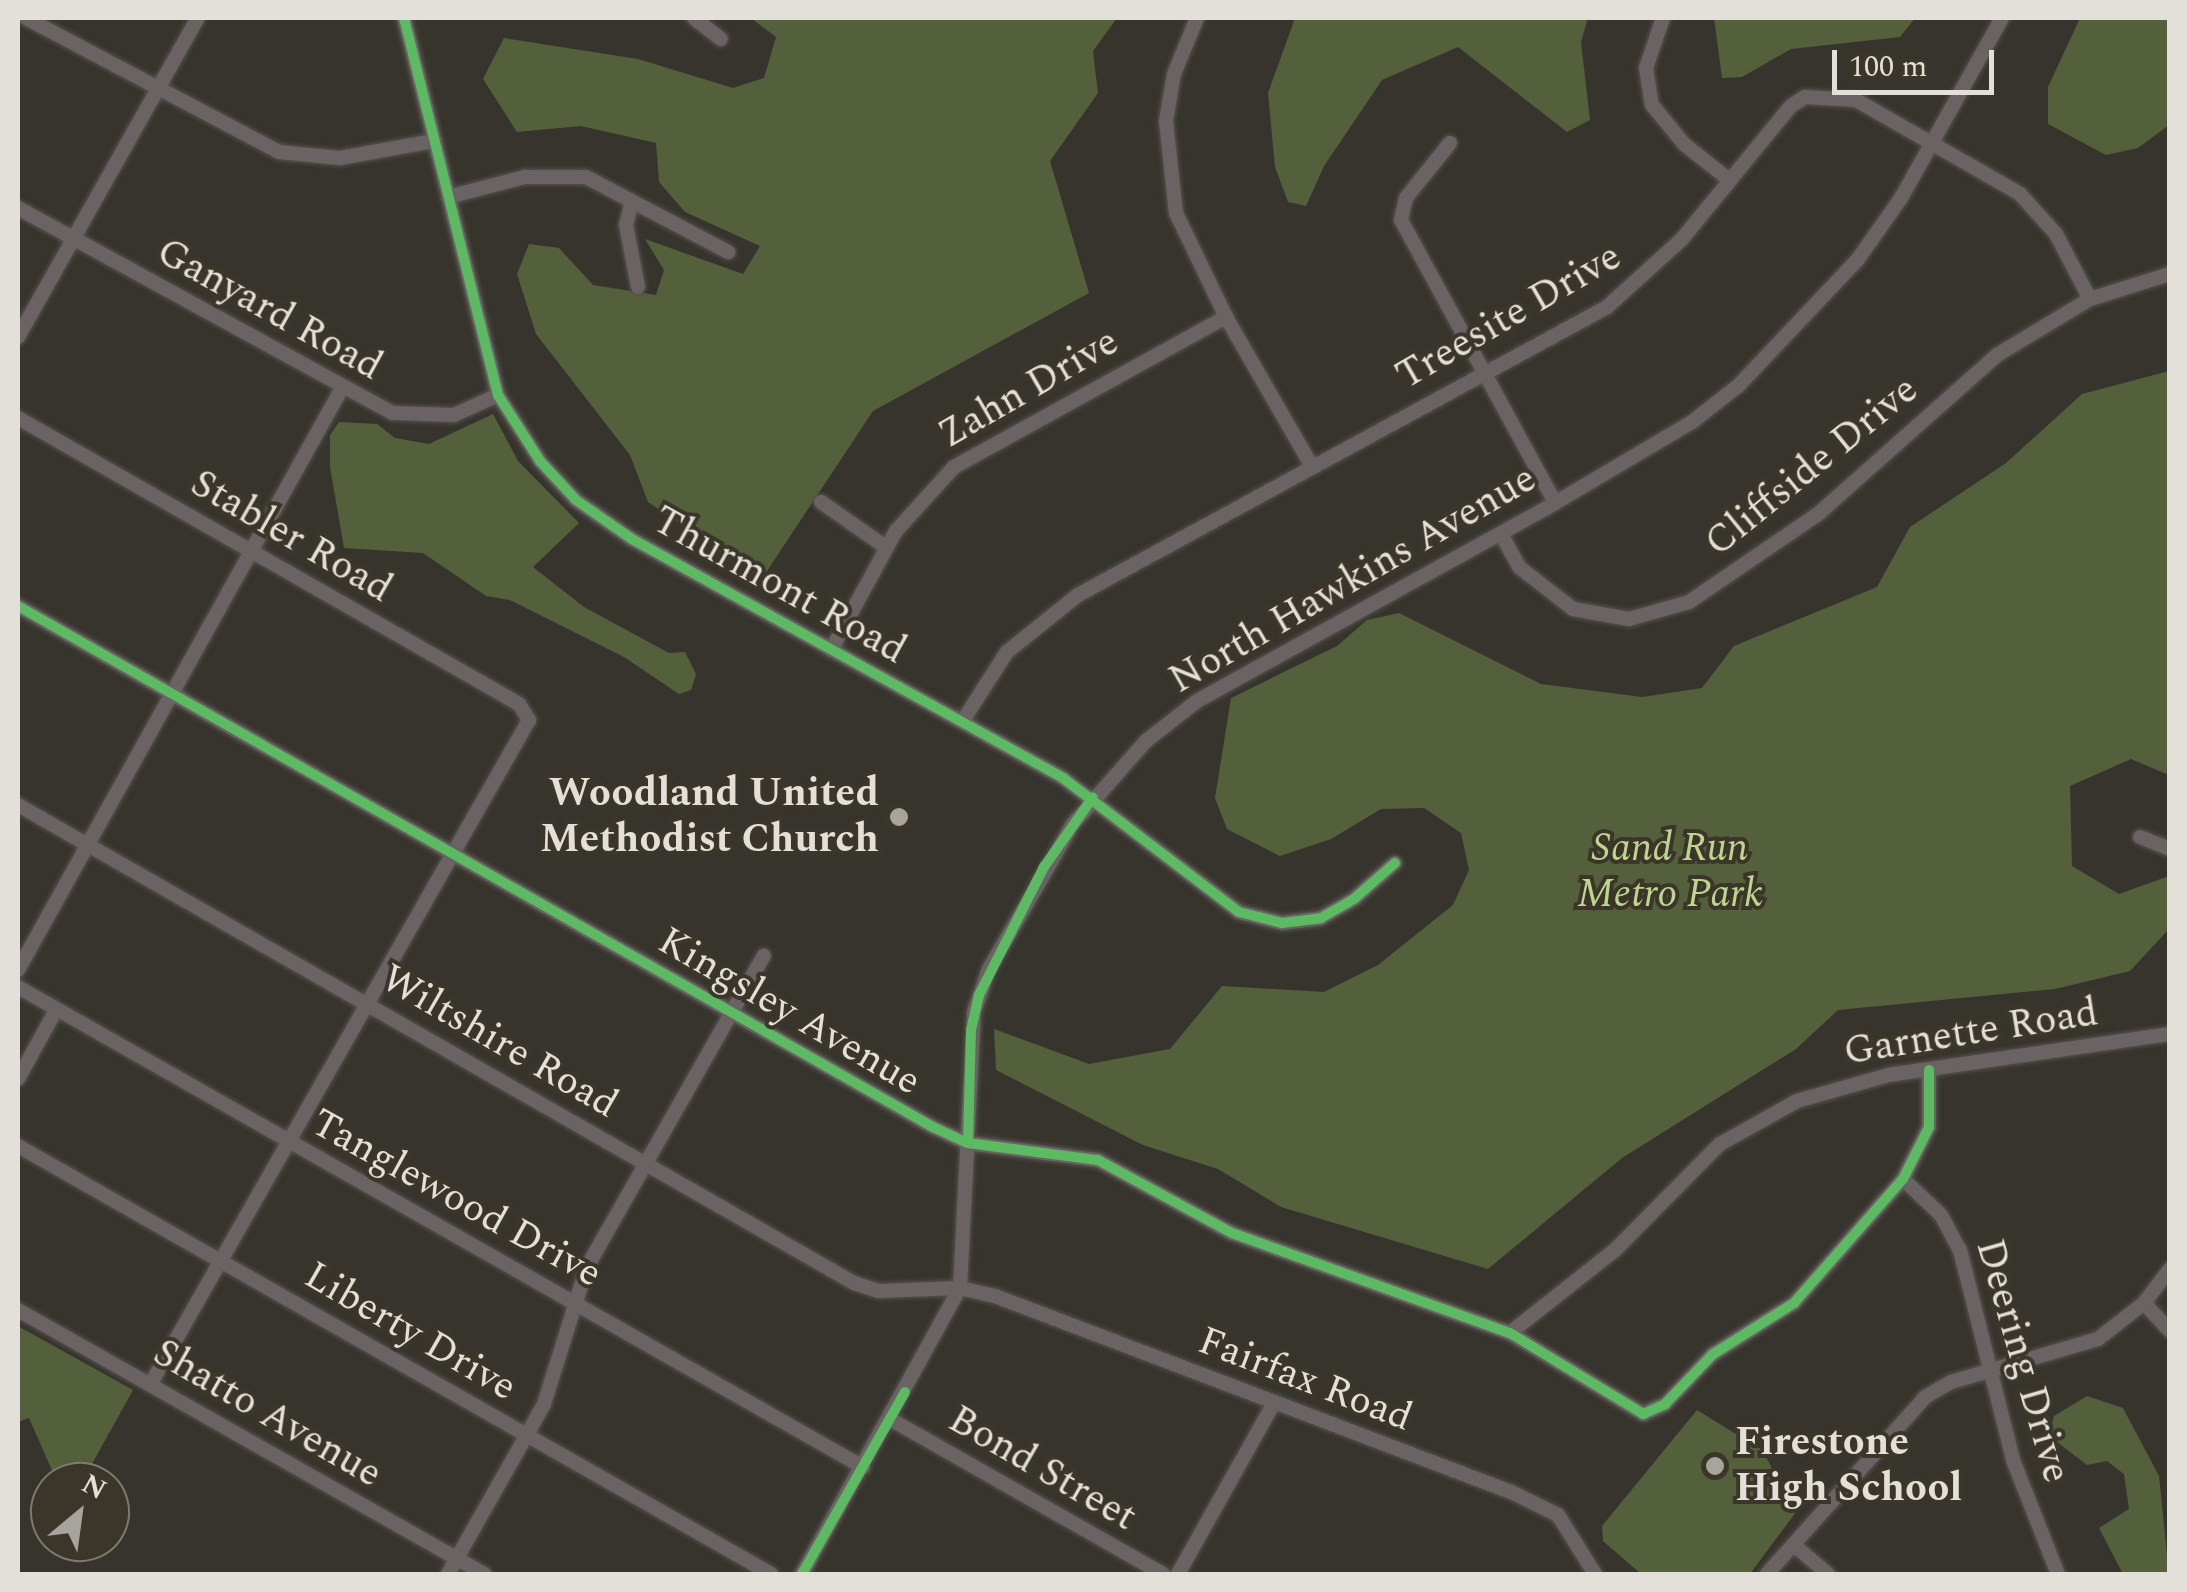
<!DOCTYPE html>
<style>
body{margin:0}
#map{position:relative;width:2187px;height:1592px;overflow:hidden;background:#37342d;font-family:Spectral,serif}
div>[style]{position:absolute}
.green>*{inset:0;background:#54603b}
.roads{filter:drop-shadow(0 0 2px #55524d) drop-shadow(0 0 2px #55524d)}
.minor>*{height:14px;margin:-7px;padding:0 7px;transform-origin:7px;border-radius:7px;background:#6a6263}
.cycleway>*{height:10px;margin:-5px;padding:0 5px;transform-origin:5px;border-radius:5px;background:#5cba63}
.dots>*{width:28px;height:28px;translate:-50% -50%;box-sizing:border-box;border:5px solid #3b3629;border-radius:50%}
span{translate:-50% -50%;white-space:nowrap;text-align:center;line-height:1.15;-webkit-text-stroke:8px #3b3629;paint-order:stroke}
.street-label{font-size:40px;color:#e3e0d9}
.poi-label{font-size:40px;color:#e3e0d9;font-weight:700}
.right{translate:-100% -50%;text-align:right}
.left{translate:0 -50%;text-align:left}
.park-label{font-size:40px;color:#bdd68f;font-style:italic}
.frame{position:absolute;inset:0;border:20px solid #e3e0d9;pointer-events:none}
.north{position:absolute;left:30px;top:1462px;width:100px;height:100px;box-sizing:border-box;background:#3b3629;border:2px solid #7e7a6f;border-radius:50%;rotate:29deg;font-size:28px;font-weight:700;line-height:40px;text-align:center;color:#e3e0d9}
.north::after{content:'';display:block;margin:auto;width:35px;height:45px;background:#a7a49d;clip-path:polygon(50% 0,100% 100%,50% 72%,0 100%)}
.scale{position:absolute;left:1832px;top:50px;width:162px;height:45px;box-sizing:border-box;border:5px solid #e3e0d9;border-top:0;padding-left:12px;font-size:30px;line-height:35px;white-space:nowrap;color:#e3e0d9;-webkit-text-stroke:8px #3b3629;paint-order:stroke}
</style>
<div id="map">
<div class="green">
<i style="clip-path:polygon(751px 18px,1117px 18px,1093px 51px,1098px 93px,1050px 161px,1089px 293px,873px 411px,761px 580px,648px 502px,630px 455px,536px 334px,517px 274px,529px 244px,559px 248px,593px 285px,656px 295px,664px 270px,645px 239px,743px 274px,760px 246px,685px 212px,659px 182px,656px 143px,581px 126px,517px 132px,483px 79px,504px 38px,638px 59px,733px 88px,764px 78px,776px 37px)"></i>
<i style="clip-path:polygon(1295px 18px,1588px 18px,1581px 42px,1590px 120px,1567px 132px,1458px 47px,1382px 80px,1324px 166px,1306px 206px,1288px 202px,1275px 167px,1268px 93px)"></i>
<i style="clip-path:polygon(1714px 18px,1915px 18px,1900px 37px,1791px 49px,1742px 77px,1722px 78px)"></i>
<i style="clip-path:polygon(2080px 18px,2169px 18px,2169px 125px,2138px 148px,2106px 155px,2048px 124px,2048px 87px)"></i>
<i style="clip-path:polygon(2169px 371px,2169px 775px,2131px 759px,2070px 786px,2072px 866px,2119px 894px,2169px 876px,2169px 929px,2130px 971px,2055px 989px,1838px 1010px,1796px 1049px,1622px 1158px,1488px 1269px,1281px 1207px,1218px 1169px,1143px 1145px,996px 1070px,994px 1029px,1089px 1064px,1170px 1049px,1222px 986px,1324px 992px,1378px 965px,1453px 905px,1469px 870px,1461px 833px,1424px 808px,1381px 809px,1331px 839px,1280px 856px,1227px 829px,1215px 798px,1231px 698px,1337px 646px,1367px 620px,1399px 613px,1541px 684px,1642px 697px,1702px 688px,1734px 646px,1877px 587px,1910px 527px,2006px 463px,2082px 394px)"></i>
<i style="clip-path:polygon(493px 414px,518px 461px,579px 523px,533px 567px,584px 607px,669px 653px,685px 652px,696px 674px,691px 690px,679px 694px,624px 657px,510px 600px,486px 596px,423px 553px,344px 548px,330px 467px,330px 435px,339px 422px,377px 424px,395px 438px,429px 444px)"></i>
<i style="clip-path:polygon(18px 1326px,133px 1390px,82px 1482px,57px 1482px,29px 1418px,18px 1422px)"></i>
<i style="clip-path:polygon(2087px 1396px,2123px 1408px,2159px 1476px,2169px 1574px,2123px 1574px,2099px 1528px,2129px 1509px,2124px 1474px,2107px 1461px,2087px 1465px,2049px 1436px,2054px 1416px)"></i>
<i style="clip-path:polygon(1697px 1410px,1762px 1450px,1796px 1512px,1750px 1574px,1641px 1574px,1603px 1541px,1602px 1526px)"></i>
</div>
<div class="roads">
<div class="minor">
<i style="left:26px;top:18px;width:286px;rotate:27.9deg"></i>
<i style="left:279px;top:152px;width:61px;rotate:5.6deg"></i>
<i style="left:340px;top:158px;width:96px;rotate:-10.3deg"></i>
<i style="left:404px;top:18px;width:389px;rotate:76deg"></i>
<i style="left:498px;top:395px;width:78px;rotate:57.5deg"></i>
<i style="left:540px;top:461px;width:53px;rotate:47.3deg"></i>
<i style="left:576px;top:500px;width:68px;rotate:34.9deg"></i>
<i style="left:632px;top:539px;width:493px;rotate:29deg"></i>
<i style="left:1063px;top:778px;width:221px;rotate:37.3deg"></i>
<i style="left:1239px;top:912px;width:44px;rotate:14.3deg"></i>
<i style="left:1282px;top:923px;width:39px;rotate:-7deg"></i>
<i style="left:1321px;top:918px;width:39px;rotate:-30deg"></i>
<i style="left:1355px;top:898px;width:53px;rotate:-41.2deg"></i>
<i style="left:694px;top:18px;width:34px;rotate:38deg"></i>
<i style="left:1197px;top:18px;width:61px;rotate:112.3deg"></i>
<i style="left:1174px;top:74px;width:48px;rotate:99.7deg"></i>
<i style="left:1166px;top:121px;width:93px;rotate:83.8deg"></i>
<i style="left:1176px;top:213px;width:115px;rotate:64.3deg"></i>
<i style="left:1226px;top:317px;width:171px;rotate:60.1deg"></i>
<i style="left:1663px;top:18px;width:53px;rotate:108.8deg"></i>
<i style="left:1646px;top:68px;width:37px;rotate:81deg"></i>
<i style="left:1652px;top:105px;width:50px;rotate:50.6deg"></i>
<i style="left:1684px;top:144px;width:56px;rotate:38.5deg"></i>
<i style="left:1450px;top:143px;width:70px;rotate:128.7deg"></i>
<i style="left:1406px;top:198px;width:23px;rotate:103deg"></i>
<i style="left:1401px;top:220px;width:322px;rotate:61.4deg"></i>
<i style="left:448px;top:197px;width:80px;rotate:-14.6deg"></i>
<i style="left:525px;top:177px;width:61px"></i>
<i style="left:586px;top:177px;width:161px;rotate:27.8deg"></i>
<i style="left:632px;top:201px;width:25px;rotate:104deg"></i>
<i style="left:626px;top:225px;width:63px;rotate:79deg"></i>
<i style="left:18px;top:208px;width:427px;rotate:28.7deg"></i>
<i style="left:393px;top:413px;width:61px;rotate:1.9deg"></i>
<i style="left:454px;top:415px;width:48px;rotate:-24.4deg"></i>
<i style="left:18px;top:337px;width:366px;rotate:-60.6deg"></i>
<i style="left:18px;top:418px;width:577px;rotate:29.72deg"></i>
<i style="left:519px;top:704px;width:19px;rotate:58deg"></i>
<i style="left:529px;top:720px;width:765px;rotate:119.68deg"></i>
<i style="left:821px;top:502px;width:80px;rotate:34.9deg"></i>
<i style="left:1501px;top:534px;width:38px;rotate:61deg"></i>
<i style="left:1519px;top:567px;width:68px;rotate:37.9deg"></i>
<i style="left:1573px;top:609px;width:57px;rotate:10.1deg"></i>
<i style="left:1629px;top:619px;width:62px;rotate:-15.8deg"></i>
<i style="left:1689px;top:602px;width:156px;rotate:-34.3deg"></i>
<i style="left:1818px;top:514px;width:239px;rotate:-41.6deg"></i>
<i style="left:1997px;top:355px;width:109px;rotate:-31.1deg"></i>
<i style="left:2090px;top:299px;width:84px;rotate:-17.4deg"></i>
<i style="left:18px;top:606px;width:1053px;rotate:29.66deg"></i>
<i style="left:933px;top:1127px;width:38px;rotate:25deg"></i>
<i style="left:968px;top:1143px;width:131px;rotate:7.5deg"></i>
<i style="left:1098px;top:1160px;width:153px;rotate:28.6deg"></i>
<i style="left:1232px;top:1233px;width:295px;rotate:19.8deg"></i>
<i style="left:1510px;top:1333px;width:156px;rotate:31.3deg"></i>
<i style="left:1643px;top:1414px;width:24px;rotate:-24deg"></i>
<i style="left:1665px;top:1404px;width:69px;rotate:-46.2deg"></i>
<i style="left:1713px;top:1354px;width:96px;rotate:-32.2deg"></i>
<i style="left:1794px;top:1303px;width:165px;rotate:-48.7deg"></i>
<i style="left:1903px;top:1179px;width:58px;rotate:-63.4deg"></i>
<i style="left:1929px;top:1127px;width:57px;rotate:-90deg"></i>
<i style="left:831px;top:650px;width:136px;rotate:-61.4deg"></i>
<i style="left:896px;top:531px;width:86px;rotate:-47.8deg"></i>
<i style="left:954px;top:467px;width:311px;rotate:-28.9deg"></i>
<i style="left:962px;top:722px;width:83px;rotate:-57.3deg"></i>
<i style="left:1007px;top:652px;width:91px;rotate:-38.8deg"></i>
<i style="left:1078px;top:595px;width:602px;rotate:-28.56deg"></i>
<i style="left:1607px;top:307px;width:101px;rotate:-42.2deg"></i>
<i style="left:1682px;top:239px;width:172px;rotate:-50.7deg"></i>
<i style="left:1791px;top:106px;width:17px;rotate:-33deg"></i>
<i style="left:1805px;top:97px;width:51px;rotate:3.4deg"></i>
<i style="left:1856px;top:100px;width:189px;rotate:29.8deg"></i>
<i style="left:2020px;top:194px;width:54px;rotate:48deg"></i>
<i style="left:2056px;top:234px;width:73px;rotate:62.4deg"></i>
<i style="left:18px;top:805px;width:963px;rotate:29.76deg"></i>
<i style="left:854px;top:1283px;width:26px;rotate:18deg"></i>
<i style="left:879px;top:1291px;width:81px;rotate:-2.1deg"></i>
<i style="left:960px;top:1288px;width:36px;rotate:13deg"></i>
<i style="left:995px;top:1296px;width:552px;rotate:20.8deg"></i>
<i style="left:1511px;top:1492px;width:52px;rotate:26.1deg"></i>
<i style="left:1558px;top:1515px;width:70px;rotate:57.9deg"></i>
<i style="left:2140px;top:837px;width:32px;rotate:22deg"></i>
<i style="left:18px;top:970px;width:664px;rotate:-60.89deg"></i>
<i style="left:18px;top:987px;width:972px;rotate:29.6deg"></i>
<i style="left:18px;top:1079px;width:79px;rotate:-61.2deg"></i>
<i style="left:18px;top:1146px;width:866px;rotate:29.61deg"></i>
<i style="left:1903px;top:1179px;width:52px;rotate:43.5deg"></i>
<i style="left:1941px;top:1215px;width:40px;rotate:62deg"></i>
<i style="left:1960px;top:1250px;width:217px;rotate:75.8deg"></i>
<i style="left:2013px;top:1460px;width:123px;rotate:68.5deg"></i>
<i style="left:2144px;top:1303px;width:38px;rotate:47deg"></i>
<i style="left:18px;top:1310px;width:536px;rotate:29.53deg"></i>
<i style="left:1510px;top:1333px;width:134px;rotate:-38.3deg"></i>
<i style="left:1615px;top:1250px;width:149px;rotate:-45.3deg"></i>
<i style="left:1720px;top:1144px;width:88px;rotate:-29.2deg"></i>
<i style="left:1797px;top:1101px;width:95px;rotate:-15.9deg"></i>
<i style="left:1888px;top:1075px;width:285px;rotate:-8.3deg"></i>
<i style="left:890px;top:1419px;width:314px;rotate:29.6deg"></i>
<i style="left:1794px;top:1545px;width:45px;rotate:40.5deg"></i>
<i style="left:448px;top:1574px;width:195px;rotate:-60.5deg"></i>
<i style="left:544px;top:1404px;width:144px;rotate:-72.6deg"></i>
<i style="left:587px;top:1267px;width:358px;rotate:-60.4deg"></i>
<i style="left:802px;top:1574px;width:327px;rotate:-61.1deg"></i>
<i style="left:960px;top:1288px;width:276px;rotate:-87.1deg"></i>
<i style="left:974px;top:1012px;width:46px;rotate:-70.8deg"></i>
<i style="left:989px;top:969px;width:166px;rotate:-60deg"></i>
<i style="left:1072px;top:825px;width:112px;rotate:-48.6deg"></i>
<i style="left:1146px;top:741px;width:65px;rotate:-38.1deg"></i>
<i style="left:1197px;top:701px;width:409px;rotate:-28.9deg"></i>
<i style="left:1555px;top:503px;width:159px;rotate:-30.6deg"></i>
<i style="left:1692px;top:422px;width:60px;rotate:-38.2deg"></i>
<i style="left:1739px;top:385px;width:173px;rotate:-46.6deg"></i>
<i style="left:1858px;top:259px;width:75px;rotate:-54.8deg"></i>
<i style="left:1901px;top:198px;width:206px;rotate:-60.7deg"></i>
<i style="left:1178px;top:1574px;width:196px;rotate:-60.7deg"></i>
<i style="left:1767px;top:1574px;width:237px;rotate:-48.2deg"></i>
<i style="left:1925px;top:1397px;width:30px;rotate:-30deg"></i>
<i style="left:1951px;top:1382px;width:153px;rotate:-16.3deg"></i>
<i style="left:2098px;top:1339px;width:58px;rotate:-38deg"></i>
<i style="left:2144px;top:1303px;width:43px;rotate:-52.6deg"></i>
</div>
</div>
<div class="cycleway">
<i style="left:404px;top:18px;width:389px;rotate:76deg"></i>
<i style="left:498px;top:395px;width:78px;rotate:57.5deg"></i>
<i style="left:540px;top:461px;width:53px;rotate:47.3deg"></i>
<i style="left:576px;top:500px;width:68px;rotate:34.9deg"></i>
<i style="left:632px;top:539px;width:493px;rotate:29deg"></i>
<i style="left:1063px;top:778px;width:221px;rotate:37.3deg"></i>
<i style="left:1239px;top:912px;width:44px;rotate:14.3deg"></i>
<i style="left:1282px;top:923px;width:39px;rotate:-7deg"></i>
<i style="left:1321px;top:918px;width:39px;rotate:-30deg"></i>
<i style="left:1355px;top:898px;width:53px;rotate:-41.2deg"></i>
<i style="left:18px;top:606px;width:1053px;rotate:29.66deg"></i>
<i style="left:933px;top:1127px;width:38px;rotate:25deg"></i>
<i style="left:968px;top:1143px;width:131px;rotate:7.5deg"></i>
<i style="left:1098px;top:1160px;width:153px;rotate:28.6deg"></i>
<i style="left:1232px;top:1233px;width:295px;rotate:19.8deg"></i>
<i style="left:1510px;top:1333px;width:156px;rotate:31.3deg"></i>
<i style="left:1643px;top:1414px;width:24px;rotate:-24deg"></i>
<i style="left:1665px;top:1404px;width:69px;rotate:-46.2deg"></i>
<i style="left:1713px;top:1354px;width:96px;rotate:-32.2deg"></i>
<i style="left:1794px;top:1303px;width:165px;rotate:-48.7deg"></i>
<i style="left:1903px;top:1179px;width:58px;rotate:-63.4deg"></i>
<i style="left:1929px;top:1127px;width:57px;rotate:-90deg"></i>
<i style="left:968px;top:1143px;width:113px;rotate:-88.5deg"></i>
<i style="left:971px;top:1030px;width:36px;rotate:-77deg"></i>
<i style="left:979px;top:995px;width:144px;rotate:-63.1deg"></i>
<i style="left:1044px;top:867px;width:85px;rotate:-55deg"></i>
<i style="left:802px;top:1574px;width:209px;rotate:-60.5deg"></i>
</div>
<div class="dots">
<i style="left:899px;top:817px;background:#a7a49d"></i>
<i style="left:1715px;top:1466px;background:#a7a49d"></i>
</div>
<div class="street-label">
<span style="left:269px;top:310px;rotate:29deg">Ganyard Road</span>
<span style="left:1509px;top:317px;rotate:-30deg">Treesite Drive</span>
<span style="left:1029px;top:389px;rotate:-30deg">Zahn Drive</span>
<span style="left:1812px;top:467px;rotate:-39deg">Cliffside Drive</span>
<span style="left:291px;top:537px;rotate:30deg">Stabler Road</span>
<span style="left:1353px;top:580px;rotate:-30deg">North Hawkins Avenue</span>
<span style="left:779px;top:586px;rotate:29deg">Thurmont Road</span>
<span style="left:789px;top:1012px;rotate:30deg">Kingsley Avenue</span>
<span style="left:1971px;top:1033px;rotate:-9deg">Garnette Road</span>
<span style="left:499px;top:1042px;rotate:30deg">Wiltshire Road</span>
<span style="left:456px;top:1199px;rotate:29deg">Tanglewood Drive</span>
<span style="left:410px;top:1332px;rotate:30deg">Liberty Drive</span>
<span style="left:2022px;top:1361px;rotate:74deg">Deering Drive</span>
<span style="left:1305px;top:1380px;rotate:21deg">Fairfax Road</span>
<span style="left:267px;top:1414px;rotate:30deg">Shatto Avenue</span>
<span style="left:1042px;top:1469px;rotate:30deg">Bond Street</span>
</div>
<div class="poi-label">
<span class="right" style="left:879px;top:817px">Woodland United<br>Methodist Church</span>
<span class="left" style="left:1735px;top:1466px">Firestone<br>High School</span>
</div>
<div class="park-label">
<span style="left:1670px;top:872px">Sand Run<br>Metro Park</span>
</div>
<div class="frame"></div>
<div class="north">N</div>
<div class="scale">100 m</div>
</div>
